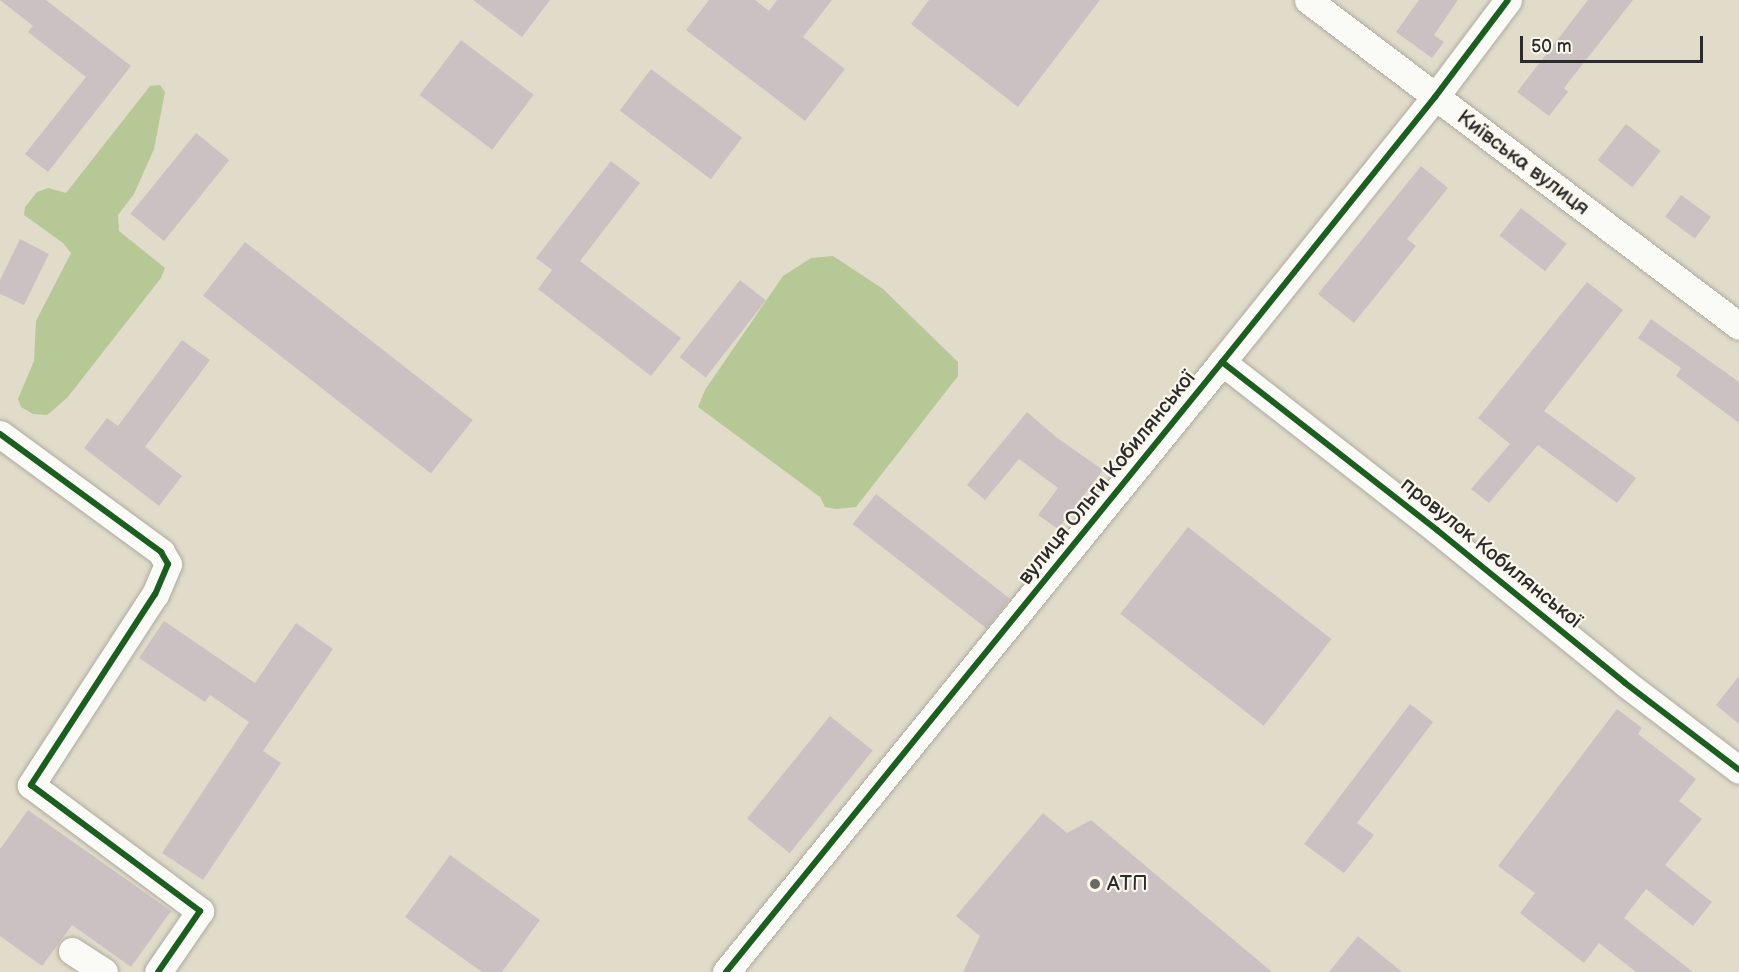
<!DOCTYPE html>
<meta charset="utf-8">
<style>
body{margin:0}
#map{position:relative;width:1739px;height:972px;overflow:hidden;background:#e1dcca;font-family:"Balsamiq Sans",sans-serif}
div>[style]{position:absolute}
.forest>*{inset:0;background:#b5c896}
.building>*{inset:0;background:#ccc1c2;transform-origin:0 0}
.roads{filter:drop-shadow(0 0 2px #aeaaa0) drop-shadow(0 0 2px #aeaaa0)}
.street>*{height:27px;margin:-13.5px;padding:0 13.5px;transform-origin:13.5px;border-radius:13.5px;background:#fafaf7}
.cycleway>*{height:6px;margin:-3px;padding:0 3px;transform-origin:3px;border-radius:3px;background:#1b5e20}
.dots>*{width:16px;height:16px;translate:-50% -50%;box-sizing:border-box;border:3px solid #fbf7ec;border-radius:50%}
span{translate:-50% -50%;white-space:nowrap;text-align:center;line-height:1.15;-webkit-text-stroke:4.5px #fbf7ec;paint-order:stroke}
.street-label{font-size:21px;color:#2b2b2b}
.poi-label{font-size:21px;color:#2b2b2b}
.left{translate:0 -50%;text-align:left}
.scale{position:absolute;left:1520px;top:36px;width:183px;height:27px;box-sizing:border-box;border:3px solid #2b2b2b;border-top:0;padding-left:8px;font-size:18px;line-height:21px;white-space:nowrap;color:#2b2b2b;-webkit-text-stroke:4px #fbf7ec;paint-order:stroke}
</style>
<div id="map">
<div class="forest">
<i style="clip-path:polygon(160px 85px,165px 92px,154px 149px,134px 194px,118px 215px,119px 231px,165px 268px,161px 278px,67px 398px,47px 415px,33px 414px,21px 407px,18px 399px,34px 361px,36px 321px,71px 253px,63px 243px,24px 215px,25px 207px,37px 192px,48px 188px,66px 193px,150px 86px)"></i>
<i style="clip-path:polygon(833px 256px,883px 289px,958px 362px,958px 376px,856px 507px,836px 509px,825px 507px,820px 497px,698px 407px,705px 390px,783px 276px,811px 258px)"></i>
</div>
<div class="building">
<i style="clip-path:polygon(0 0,46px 0,131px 66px,48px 172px,25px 154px,86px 77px,28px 32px,33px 26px)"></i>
<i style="clip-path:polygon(473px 0,550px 0,522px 37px)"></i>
<i style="clip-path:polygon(709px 0,755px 0,769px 11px,777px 0,832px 0,803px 37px,845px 69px,805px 121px,686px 30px)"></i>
<i style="clip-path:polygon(929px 0,1100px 0,1018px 107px,911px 24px)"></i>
<i style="clip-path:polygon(1419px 0,1458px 0,1434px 35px,1444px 42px,1432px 58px,1396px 32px)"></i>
<i style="clip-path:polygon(1588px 0,1633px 0,1564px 88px,1568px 92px,1549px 116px,1517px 92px)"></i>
<i style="left:461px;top:40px;width:91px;height:69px;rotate:37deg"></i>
<i style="left:651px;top:69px;width:114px;height:52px;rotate:37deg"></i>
<i style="left:1626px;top:124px;width:44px;height:46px;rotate:38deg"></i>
<i style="left:196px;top:133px;width:43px;height:104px;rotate:39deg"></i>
<i style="clip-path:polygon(611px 161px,640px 183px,580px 261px,681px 338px,651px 376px,538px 289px,552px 270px,536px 258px)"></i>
<i style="clip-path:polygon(1421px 166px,1448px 188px,1407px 239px,1416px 246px,1354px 323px,1318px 294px)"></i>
<i style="left:1681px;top:195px;width:37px;height:27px;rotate:36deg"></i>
<i style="left:1521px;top:208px;width:58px;height:35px;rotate:38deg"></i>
<i style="clip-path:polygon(20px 239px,49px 254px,24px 305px,0 294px,0 280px)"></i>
<i style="left:245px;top:242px;width:289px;height:68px;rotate:38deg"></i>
<i style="left:740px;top:280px;width:33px;height:98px;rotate:38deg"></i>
<i style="clip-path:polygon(1587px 282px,1623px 310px,1544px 411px,1636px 478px,1617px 503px,1538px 445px,1489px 503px,1471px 489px,1510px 444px,1478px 418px)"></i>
<i style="clip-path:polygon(1651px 319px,1739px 382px,1739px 423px,1676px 376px,1681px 368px,1638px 338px)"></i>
<i style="clip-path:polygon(182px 340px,210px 360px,145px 447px,182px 476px,159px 506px,84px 448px,107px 418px,118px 426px)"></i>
<i style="clip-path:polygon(1027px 412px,1056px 437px,1103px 470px,1058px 529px,1038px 515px,1058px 488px,1019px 459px,985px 500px,967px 485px)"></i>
<i style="left:876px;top:494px;width:170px;height:38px;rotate:38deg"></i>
<i style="left:1188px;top:527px;width:182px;height:110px;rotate:38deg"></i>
<i style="clip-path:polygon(164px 621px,255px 683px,296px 623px,333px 649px,263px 751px,281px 763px,203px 880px,162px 853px,249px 722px,210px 695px,205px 702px,139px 658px)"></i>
<i style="clip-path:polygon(1739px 676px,1739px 724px,1716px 705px)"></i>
<i style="clip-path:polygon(1410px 704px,1433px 722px,1357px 823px,1374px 835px,1344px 873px,1304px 844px)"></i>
<i style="clip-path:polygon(1617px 709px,1642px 728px,1638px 734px,1696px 779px,1679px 801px,1702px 819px,1665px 865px,1712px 902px,1693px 926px,1646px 889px,1624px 918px,1693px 972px,1636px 972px,1599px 943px,1584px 963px,1520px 913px,1535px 893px,1498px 866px)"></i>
<i style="left:830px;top:716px;width:55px;height:132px;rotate:39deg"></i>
<i style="clip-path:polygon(28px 810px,171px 911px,131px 967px,72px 925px,42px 966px,0 936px,0 849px)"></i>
<i style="clip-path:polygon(1043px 813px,1067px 833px,1091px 820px,1272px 972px,963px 972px,980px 936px,956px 916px)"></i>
<i style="clip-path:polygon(450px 855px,540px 920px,502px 972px,482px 972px,405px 917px)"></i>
<i style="clip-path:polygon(1358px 936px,1402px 972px,1329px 972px)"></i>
</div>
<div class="roads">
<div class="street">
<i style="left:1308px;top:0;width:540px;rotate:37.1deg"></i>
<i style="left:1222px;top:362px;width:273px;rotate:38deg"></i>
<i style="left:1437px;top:530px;width:242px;rotate:39.1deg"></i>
<i style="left:1625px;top:683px;width:143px;rotate:37.3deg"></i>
<i style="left:0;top:434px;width:200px;rotate:36.2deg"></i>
<i style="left:161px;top:552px;width:14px;rotate:60deg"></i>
<i style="left:168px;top:564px;width:33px;rotate:113deg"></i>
<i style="left:155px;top:594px;width:228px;rotate:123deg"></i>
<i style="left:31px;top:785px;width:211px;rotate:36.7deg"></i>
<i style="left:200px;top:911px;width:74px;rotate:124.5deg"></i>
<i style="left:72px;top:951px;width:38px;rotate:33deg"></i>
<i style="left:726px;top:972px;width:786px;rotate:-50.88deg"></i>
<i style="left:1222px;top:362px;width:340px;rotate:-51.2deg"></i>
<i style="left:1435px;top:97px;width:121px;rotate:-53deg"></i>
</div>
</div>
<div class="cycleway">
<i style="left:1222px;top:362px;width:273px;rotate:38deg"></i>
<i style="left:1437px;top:530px;width:242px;rotate:39.1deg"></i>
<i style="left:1625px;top:683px;width:143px;rotate:37.3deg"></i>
<i style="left:0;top:434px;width:200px;rotate:36.2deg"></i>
<i style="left:161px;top:552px;width:14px;rotate:60deg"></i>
<i style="left:168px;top:564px;width:33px;rotate:113deg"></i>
<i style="left:155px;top:594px;width:228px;rotate:123deg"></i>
<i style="left:31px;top:785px;width:211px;rotate:36.7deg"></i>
<i style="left:200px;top:911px;width:74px;rotate:124.5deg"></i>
<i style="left:726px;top:972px;width:786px;rotate:-50.88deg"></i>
<i style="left:1222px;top:362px;width:340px;rotate:-51.2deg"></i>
<i style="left:1435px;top:97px;width:121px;rotate:-53deg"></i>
</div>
<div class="dots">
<i style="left:1095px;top:884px;background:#6b6963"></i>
</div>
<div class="street-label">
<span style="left:1523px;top:163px;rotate:37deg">Київська вулиця</span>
<span style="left:1107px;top:478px;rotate:-51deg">вулиця Ольги Кобилянської</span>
<span style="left:1491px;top:553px;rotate:39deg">провулок Кобилянської</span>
</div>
<div class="poi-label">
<span class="left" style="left:1107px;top:884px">АТП</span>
</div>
<div class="scale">50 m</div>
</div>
